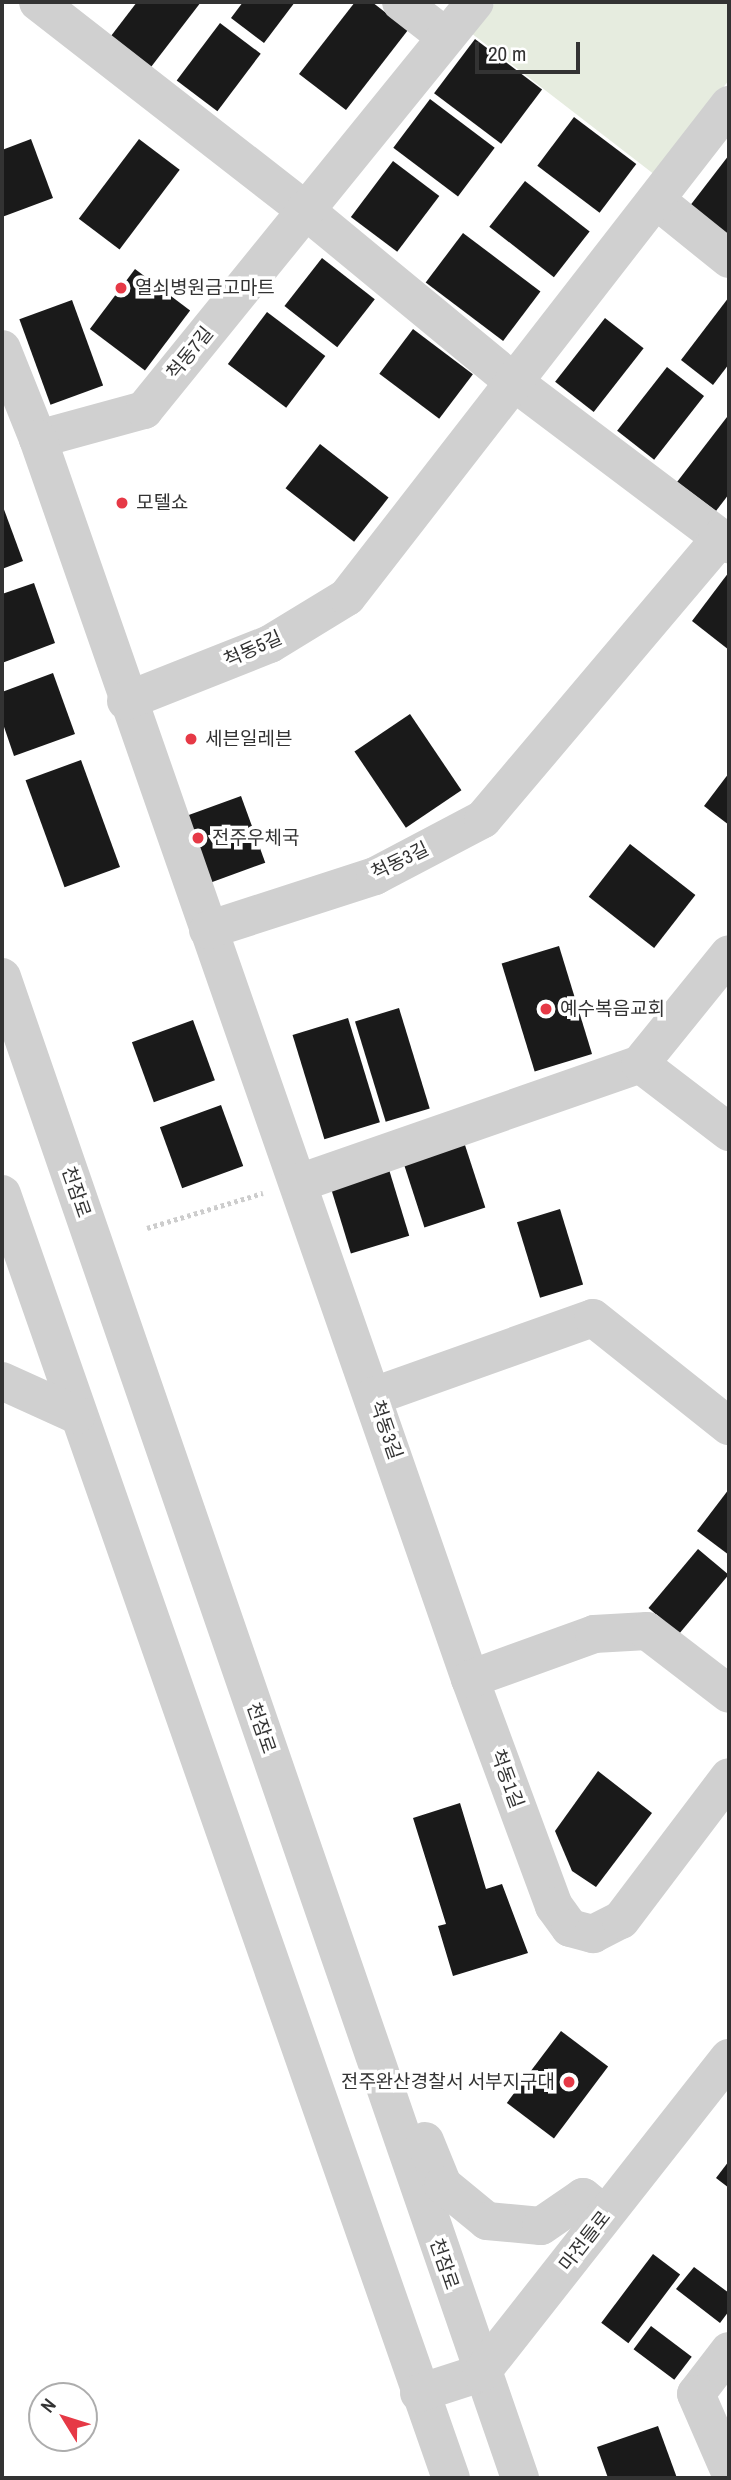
<!DOCTYPE html>
<meta charset="utf-8">
<style>
body{margin:0}
#map{position:relative;width:731px;height:2480px;overflow:hidden;background:#fff;font-family:"Archivo Narrow","Noto Sans KR",sans-serif}
div>[style]{position:absolute}
.green>*{inset:0;background:#e6ecdf}
.building>*{inset:0;background:#1a1a1a;transform-origin:0 0}
.path>*{height:4.5px;margin-top:-2.25px;transform-origin:0;background:repeating-linear-gradient(90deg,#cdcdcd 0 3.5px,transparent 0 7px)}
.minor>*{height:38px;margin:-19px;padding:0 19px;transform-origin:19px;border-radius:19px;background:#d0d0d0}
.dots>*{width:19px;height:19px;translate:-50% -50%;box-sizing:border-box;border:4px solid #fff;border-radius:50%}
span{translate:-50% -50%;white-space:nowrap;text-align:center;line-height:1.15;-webkit-text-stroke:7px #fff;paint-order:stroke}
.poi-label{font-size:19px;color:#333}
.left{translate:0 -50%;text-align:left}
.right{translate:-100% -50%;text-align:right}
.street-label{font-size:19px;color:#333}
.frame{position:absolute;inset:0;border:4px solid #333;pointer-events:none}
.north{position:absolute;left:28px;top:2382px;width:70px;height:70px;box-sizing:border-box;background:#fff;border:2px solid #adadad;border-radius:50%;rotate:308deg;font-size:19px;font-weight:700;line-height:28px;text-align:center;color:#333}
.north::after{content:'';display:block;margin:auto;width:24px;height:32px;background:#e63946;clip-path:polygon(50% 0,100% 100%,50% 72%,0 100%)}
.scale{position:absolute;left:475px;top:42px;width:105px;height:32px;box-sizing:border-box;border:4px solid #333;border-top:0;padding-left:9px;font-size:21px;line-height:24px;white-space:nowrap;color:#333;-webkit-text-stroke:5px #fff;paint-order:stroke}
</style>
<div id="map">
<div class="green">
<i style="clip-path:polygon(496px 2px,729px 2px,729px 80px,655px 175px,471px 33px)"></i>
</div>
<div class="building">
<i style="clip-path:polygon(137px 2px,201px 2px,151px 67px,111px 36px)"></i>
<i style="clip-path:polygon(243px 2px,295px 2px,264px 43px,231px 18px)"></i>
<i style="clip-path:polygon(355px 2px,372px 2px,408px 30px,346px 110px,299px 74px)"></i>
<i style="left:220px;top:23px;width:51px;height:72px;rotate:37deg"></i>
<i style="left:475px;top:39px;width:84px;height:68px;rotate:37deg"></i>
<i style="left:430px;top:99px;width:81px;height:61px;rotate:37deg"></i>
<i style="left:574px;top:117px;width:78px;height:61px;rotate:37deg"></i>
<i style="clip-path:polygon(31px 139px,53px 198px,2px 217px,2px 150px)"></i>
<i style="left:139px;top:139px;width:51px;height:100px;rotate:37deg"></i>
<i style="clip-path:polygon(729px 155px,729px 238px,689px 207px)"></i>
<i style="left:393px;top:161px;width:58px;height:70px;rotate:37deg"></i>
<i style="left:525px;top:181px;width:82px;height:58px;rotate:38deg"></i>
<i style="left:463px;top:233px;width:97px;height:62px;rotate:37deg"></i>
<i style="left:322px;top:258px;width:67px;height:61px;rotate:38deg"></i>
<i style="left:135px;top:269px;width:69px;height:75px;rotate:37deg"></i>
<i style="clip-path:polygon(729px 297px,729px 364px,713px 385px,681px 360px)"></i>
<i style="left:72px;top:300px;width:91px;height:56px;rotate:70deg"></i>
<i style="left:267px;top:312px;width:73px;height:65px;rotate:37deg"></i>
<i style="left:605px;top:318px;width:49px;height:81px;rotate:38deg"></i>
<i style="left:413px;top:329px;width:75px;height:56px;rotate:37deg"></i>
<i style="left:667px;top:367px;width:47px;height:81px;rotate:38deg"></i>
<i style="clip-path:polygon(727px 417px,729px 494px,716px 511px,677px 482px)"></i>
<i style="left:320px;top:444px;width:87px;height:56px;rotate:38deg"></i>
<i style="clip-path:polygon(2px 504px,23px 561px,2px 569px)"></i>
<i style="clip-path:polygon(729px 572px,729px 650px,692px 621px)"></i>
<i style="clip-path:polygon(34px 583px,55px 643px,2px 663px,2px 594px)"></i>
<i style="clip-path:polygon(53px 673px,75px 734px,14px 756px,2px 721px,2px 692px)"></i>
<i style="left:410px;top:714px;width:92px;height:67px;rotate:56deg"></i>
<i style="left:81px;top:760px;width:114px;height:59px;rotate:70deg"></i>
<i style="clip-path:polygon(729px 773px,729px 825px,704px 806px)"></i>
<i style="left:241px;top:796px;width:71px;height:68px;rotate:70deg"></i>
<i style="left:630px;top:844px;width:83px;height:67px;rotate:38deg"></i>
<i style="left:559px;top:946px;width:113px;height:60px;rotate:73deg"></i>
<i style="left:399px;top:1008px;width:105px;height:46px;rotate:73deg"></i>
<i style="left:348px;top:1018px;width:109px;height:58px;rotate:73deg"></i>
<i style="left:193px;top:1020px;width:64px;height:65px;rotate:70deg"></i>
<i style="left:221px;top:1105px;width:65px;height:65px;rotate:70deg"></i>
<i style="left:464px;top:1142px;width:69px;height:64px;rotate:72deg"></i>
<i style="left:387px;top:1163px;width:76px;height:61px;rotate:73deg"></i>
<i style="left:560px;top:1209px;width:79px;height:45px;rotate:73deg"></i>
<i style="clip-path:polygon(729px 1489px,729px 1555px,697px 1531px)"></i>
<i style="left:698px;top:1549px;width:40px;height:77px;rotate:40deg"></i>
<i style="clip-path:polygon(598px 1771px,652px 1813px,596px 1887px,572px 1871px,555px 1831px)"></i>
<i style="clip-path:polygon(460px 1803px,486px 1889px,502px 1884px,528px 1953px,453px 1976px,438px 1926px,446px 1924px,413px 1818px)"></i>
<i style="left:561px;top:2031px;width:59px;height:90px;rotate:37deg"></i>
<i style="clip-path:polygon(729px 2161px,729px 2188px,716px 2178px)"></i>
<i style="left:653px;top:2254px;width:34px;height:86px;rotate:37deg"></i>
<i style="clip-path:polygon(694px 2267px,729px 2293px,729px 2311px,720px 2323px,676px 2289px)"></i>
<i style="left:651px;top:2326px;width:51px;height:29px;rotate:37deg"></i>
<i style="clip-path:polygon(658px 2426px,677px 2478px,608px 2478px,597px 2447px)"></i>
</div>
<div class="path">
<i style="left:147px;top:1228px;width:121px;rotate:-16.8deg"></i>
</div>
<div class="minor">
<i style="left:38px;top:2px;width:338px;rotate:37.9deg"></i>
<i style="left:305px;top:210px;width:272px;rotate:39.5deg"></i>
<i style="left:515px;top:383px;width:268px;rotate:37deg"></i>
<i style="left:401px;top:2px;width:57px;rotate:37.9deg"></i>
<i style="left:656px;top:200px;width:94px;rotate:38.9deg"></i>
<i style="left:2px;top:349px;width:97px;rotate:68.2deg"></i>
<i style="left:38px;top:439px;width:110px;rotate:-15.3deg"></i>
<i style="left:144px;top:410px;width:525px;rotate:-50.95deg"></i>
<i style="left:38px;top:439px;width:1313px;rotate:70.79deg"></i>
<i style="left:470px;top:1679px;width:242px;rotate:69.7deg"></i>
<i style="left:554px;top:1906px;width:27px;rotate:54deg"></i>
<i style="left:570px;top:1928px;width:24px;rotate:15deg"></i>
<i style="left:593px;top:1934px;width:31px;rotate:-27deg"></i>
<i style="left:621px;top:1920px;width:179px;rotate:-52.9deg"></i>
<i style="left:126px;top:701px;width:155px;rotate:-21.6deg"></i>
<i style="left:270px;top:644px;width:90px;rotate:-31.4deg"></i>
<i style="left:347px;top:597px;width:623px;rotate:-52.17deg"></i>
<i style="left:208px;top:930px;width:176px;rotate:-17.9deg"></i>
<i style="left:375px;top:876px;width:122px;rotate:-27.8deg"></i>
<i style="left:483px;top:819px;width:369px;rotate:-49.8deg"></i>
<i style="left:2px;top:977px;width:1588px;rotate:70.96deg"></i>
<i style="left:640px;top:1064px;width:112px;rotate:37.4deg"></i>
<i style="left:299px;top:1183px;width:361px;rotate:-19.2deg"></i>
<i style="left:640px;top:1064px;width:141px;rotate:-51deg"></i>
<i style="left:2px;top:1194px;width:1360px;rotate:70.73deg"></i>
<i style="left:2px;top:1381px;width:82px;rotate:24.4deg"></i>
<i style="left:374px;top:1396px;width:232px;rotate:-19.6deg"></i>
<i style="left:593px;top:1318px;width:174px;rotate:38.5deg"></i>
<i style="left:470px;top:1679px;width:132px;rotate:-19.9deg"></i>
<i style="left:594px;top:1634px;width:53px;rotate:-3.2deg"></i>
<i style="left:647px;top:1631px;width:103px;rotate:37.5deg"></i>
<i style="left:425px;top:2141px;width:48px;rotate:67.8deg"></i>
<i style="left:443px;top:2185px;width:57px;rotate:39.3deg"></i>
<i style="left:487px;top:2221px;width:54px;rotate:5.3deg"></i>
<i style="left:541px;top:2226px;width:51px;rotate:-34.6deg"></i>
<i style="left:583px;top:2197px;width:28px;rotate:39deg"></i>
<i style="left:729px;top:2351px;width:54px;rotate:127.5deg"></i>
<i style="left:696px;top:2394px;width:83px;rotate:66.5deg"></i>
<i style="left:419px;top:2393px;width:65px;rotate:-17.9deg"></i>
<i style="left:481px;top:2373px;width:401px;rotate:-51.8deg"></i>
</div>
<div class="dots">
<i style="left:121px;top:288px;background:#e63946"></i>
<i style="left:122px;top:503px;background:#e63946"></i>
<i style="left:191px;top:739px;background:#e63946"></i>
<i style="left:198px;top:838px;background:#e63946"></i>
<i style="left:546px;top:1009px;background:#e63946"></i>
<i style="left:569px;top:2082px;background:#e63946"></i>
</div>
<div class="poi-label">
<span class="left" style="left:135px;top:288px">열쇠병원금고마트</span>
<span class="left" style="left:136px;top:503px">모텔쇼</span>
<span class="left" style="left:205px;top:739px">세븐일레븐</span>
<span class="left" style="left:212px;top:838px">전주우체국</span>
<span class="left" style="left:560px;top:1009px">예수복음교회</span>
<span class="right" style="left:555px;top:2082px">전주완산경찰서 서부지구대</span>
</div>
<div class="street-label">
<span style="left:190px;top:353px;rotate:-51deg">척동7길</span>
<span style="left:253px;top:649px;rotate:-24deg">척동5길</span>
<span style="left:400px;top:861px;rotate:-26deg">척동3길</span>
<span style="left:76px;top:1192px;rotate:71deg">천잠로</span>
<span style="left:386px;top:1430px;rotate:71deg">척동3길</span>
<span style="left:261px;top:1728px;rotate:71deg">천잠로</span>
<span style="left:507px;top:1779px;rotate:70deg">척동1길</span>
<span style="left:585px;top:2241px;rotate:-52deg">마전들로</span>
<span style="left:444px;top:2264px;rotate:71deg">천잠로</span>
</div>
<div class="frame"></div>
<div class="north">N</div>
<div class="scale">20 m</div>
</div>
